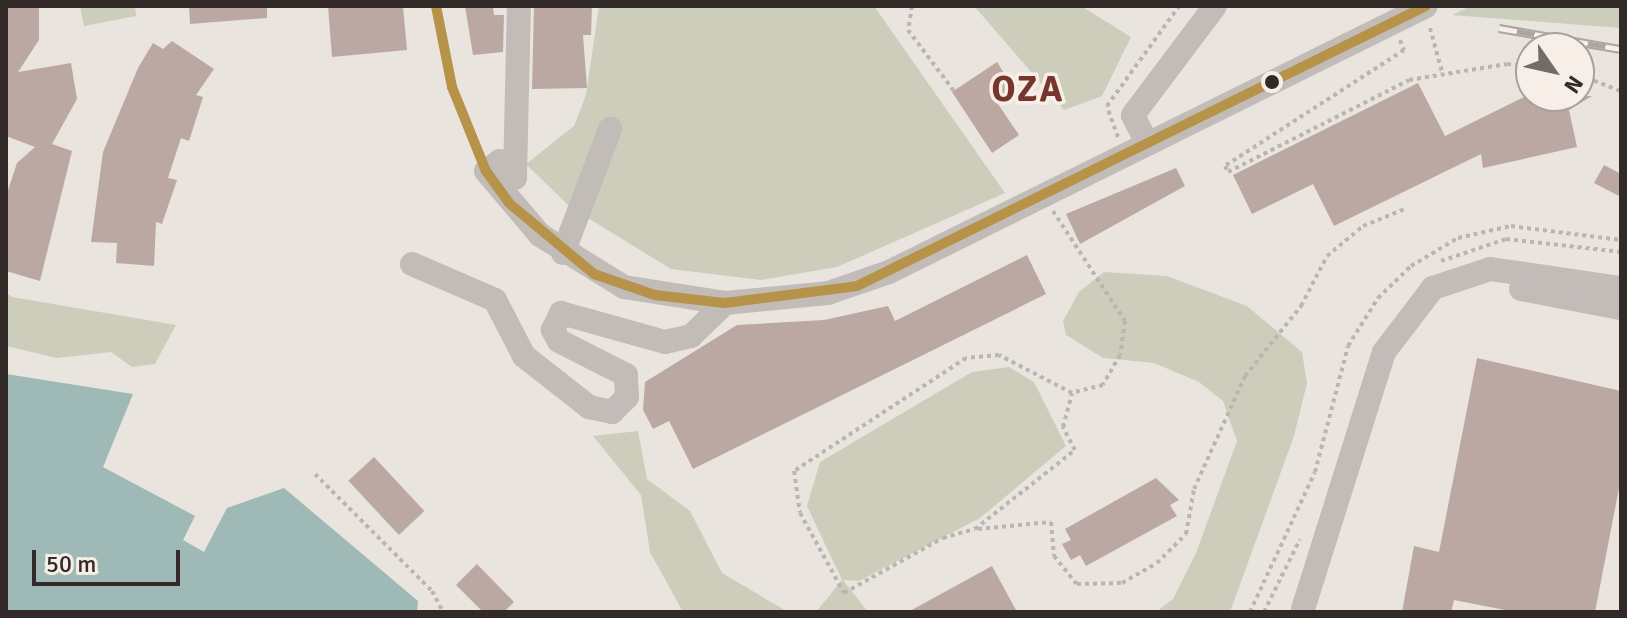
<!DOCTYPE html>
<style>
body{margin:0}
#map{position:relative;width:1627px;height:618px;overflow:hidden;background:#eae4df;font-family:Signika,sans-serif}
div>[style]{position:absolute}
.green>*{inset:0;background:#cccdbb}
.water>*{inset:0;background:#9eb9b6}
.building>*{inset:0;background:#bba8a3;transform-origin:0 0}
.path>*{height:4px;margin-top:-2px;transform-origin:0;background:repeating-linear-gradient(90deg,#bbb5b1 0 4px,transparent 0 8px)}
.minor>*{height:24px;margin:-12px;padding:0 12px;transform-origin:12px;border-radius:12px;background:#c2bcb9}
.rail>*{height:9px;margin-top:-4.5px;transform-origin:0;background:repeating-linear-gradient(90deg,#f6eee7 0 18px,#aaa5a3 0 36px);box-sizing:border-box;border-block:2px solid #aaa5a3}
.bus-1>*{height:10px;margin:-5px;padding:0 5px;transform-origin:5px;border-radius:5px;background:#b69348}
.dots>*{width:22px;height:22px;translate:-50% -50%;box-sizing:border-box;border:4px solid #f6eee7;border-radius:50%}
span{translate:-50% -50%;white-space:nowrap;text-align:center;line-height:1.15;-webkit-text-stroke:7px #f6eee7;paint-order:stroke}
.district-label{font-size:36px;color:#77362c;font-weight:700;letter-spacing:2px}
.frame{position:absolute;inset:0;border:8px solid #322a28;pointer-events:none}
.north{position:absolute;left:1515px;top:32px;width:80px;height:80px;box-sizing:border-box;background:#f6eee7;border:2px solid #a8a09b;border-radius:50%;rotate:124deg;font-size:22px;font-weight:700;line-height:32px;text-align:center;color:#322a28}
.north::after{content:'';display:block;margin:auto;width:28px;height:36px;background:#726b68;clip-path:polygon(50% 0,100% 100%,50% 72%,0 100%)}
.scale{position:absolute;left:32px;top:550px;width:148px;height:36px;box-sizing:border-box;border:4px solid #322a28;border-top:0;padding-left:10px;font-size:24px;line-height:28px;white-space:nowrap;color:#322a28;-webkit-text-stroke:6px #f6eee7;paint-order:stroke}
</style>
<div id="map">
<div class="green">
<i style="clip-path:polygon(80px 6px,135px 6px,136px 16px,84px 26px)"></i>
<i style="clip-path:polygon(599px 6px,874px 6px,1005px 193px,837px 267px,761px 280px,671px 269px,570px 207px,526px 164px,574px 126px,586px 95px)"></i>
<i style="clip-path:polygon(974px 6px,1081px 6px,1131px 37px,1102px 96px,1064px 110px)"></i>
<i style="clip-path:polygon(1471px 6px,1621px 6px,1621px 28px,1452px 15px)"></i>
<i style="clip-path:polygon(1104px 272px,1167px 276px,1247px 306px,1302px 352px,1307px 383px,1294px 436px,1230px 612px,1156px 612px,1173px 599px,1196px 553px,1237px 441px,1223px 401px,1199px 382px,1154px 363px,1103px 358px,1066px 335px,1063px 321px,1079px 292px)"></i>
<i style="clip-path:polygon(6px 293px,12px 297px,176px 325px,155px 364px,132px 367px,111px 352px,57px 358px,6px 346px)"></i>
<i style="clip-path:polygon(1009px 367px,1034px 382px,1066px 446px,980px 518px,859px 581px,843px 580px,868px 612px,816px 612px,842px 580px,807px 506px,820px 462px,972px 372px)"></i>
<i style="clip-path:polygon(638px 431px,647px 479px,690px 511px,722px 573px,788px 612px,683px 612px,650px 552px,641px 495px,593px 436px)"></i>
</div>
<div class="water">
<i style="clip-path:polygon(6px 374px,133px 394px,103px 467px,195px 516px,183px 540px,204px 552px,227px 508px,284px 488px,418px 601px,417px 612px,6px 612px)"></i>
</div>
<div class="building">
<i style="clip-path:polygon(6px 6px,39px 6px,39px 40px,18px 72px,71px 63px,77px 99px,52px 144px,72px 151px,40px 281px,6px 271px,6px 196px,17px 163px,35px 147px,6px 136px)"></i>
<i style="clip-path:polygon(189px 6px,267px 6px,267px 18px,190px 24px)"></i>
<i style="clip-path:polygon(328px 6px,403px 6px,407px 50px,332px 57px)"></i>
<i style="clip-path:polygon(465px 6px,493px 6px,494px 15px,504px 15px,503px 52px,473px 55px)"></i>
<i style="clip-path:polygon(534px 6px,592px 6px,591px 35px,583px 35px,587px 88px,532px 89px)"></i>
<i style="clip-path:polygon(172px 41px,214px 69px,196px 95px,203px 97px,189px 141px,181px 138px,168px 178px,177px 180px,162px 224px,156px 222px,154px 266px,116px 263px,117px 243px,91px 242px,103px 152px,138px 68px,153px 43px,163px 49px)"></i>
<i style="clip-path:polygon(997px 62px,1016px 92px,998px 104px,1019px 135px,992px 153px,952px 92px)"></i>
<i style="clip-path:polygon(1418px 83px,1445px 136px,1526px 96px,1592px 96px,1569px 110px,1577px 147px,1483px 168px,1481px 154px,1334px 226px,1313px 184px,1252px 214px,1233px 175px)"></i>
<i style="clip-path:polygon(1604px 165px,1621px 174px,1621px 197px,1594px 183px)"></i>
<i style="clip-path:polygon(1176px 168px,1185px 186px,1080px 244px,1066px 214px)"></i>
<i style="clip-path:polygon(1027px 255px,1046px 294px,693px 469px,669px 421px,653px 429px,643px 410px,645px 382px,737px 325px,824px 320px,888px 306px,895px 321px)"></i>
<i style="clip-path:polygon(1477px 358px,1621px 391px,1621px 478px,1595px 612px,1515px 612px,1454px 600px,1451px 612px,1402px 612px,1414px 546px,1439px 552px)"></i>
<i style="left:374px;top:457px;width:74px;height:35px;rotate:47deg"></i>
<i style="clip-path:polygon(1156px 478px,1179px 500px,1170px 505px,1177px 516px,1086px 566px,1080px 555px,1071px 560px,1062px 544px,1071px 540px,1065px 529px)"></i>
<i style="clip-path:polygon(477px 564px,514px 602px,504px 612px,483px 612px,456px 585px)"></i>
<i style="clip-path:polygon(992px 566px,1017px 612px,908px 612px)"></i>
</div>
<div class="path">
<i style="left:912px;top:6px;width:24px;rotate:99deg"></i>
<i style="left:908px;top:30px;width:76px;rotate:53deg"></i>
<i style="left:1430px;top:28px;width:46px;rotate:74.7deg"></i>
<i style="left:1400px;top:40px;width:11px;rotate:68deg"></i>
<i style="left:1404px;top:50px;width:213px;rotate:147.1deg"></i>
<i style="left:1225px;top:166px;width:7px;rotate:63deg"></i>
<i style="left:1228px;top:172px;width:203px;rotate:-26.9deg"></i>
<i style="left:1409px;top:80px;width:99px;rotate:-9.3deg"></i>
<i style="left:1507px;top:64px;width:24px;rotate:7deg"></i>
<i style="left:1579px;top:75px;width:45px;rotate:20.9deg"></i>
<i style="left:1118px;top:137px;width:33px;rotate:-110deg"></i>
<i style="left:1107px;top:106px;width:123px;rotate:-54.2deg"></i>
<i style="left:1053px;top:211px;width:131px;rotate:56.8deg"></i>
<i style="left:1125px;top:321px;width:34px;rotate:98deg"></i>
<i style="left:1120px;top:355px;width:34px;rotate:120deg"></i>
<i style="left:1103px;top:385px;width:32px;rotate:166deg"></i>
<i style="left:1072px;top:393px;width:82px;rotate:-152.5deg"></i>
<i style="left:999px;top:355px;width:33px;rotate:175deg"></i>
<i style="left:966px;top:358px;width:206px;rotate:146.7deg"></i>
<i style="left:794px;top:471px;width:42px;rotate:81.9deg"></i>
<i style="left:800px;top:513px;width:91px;rotate:61.2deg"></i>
<i style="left:844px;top:593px;width:113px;rotate:-29.1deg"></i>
<i style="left:943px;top:538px;width:33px;rotate:-16deg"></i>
<i style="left:975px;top:529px;width:127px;rotate:-38.3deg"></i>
<i style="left:1075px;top:450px;width:26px;rotate:-118deg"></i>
<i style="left:1063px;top:427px;width:35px;rotate:-75deg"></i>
<i style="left:1441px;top:261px;width:69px;rotate:-18.7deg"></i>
<i style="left:1506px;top:239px;width:116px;rotate:6.4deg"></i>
<i style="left:315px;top:474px;width:165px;rotate:45deg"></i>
<i style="left:432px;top:591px;width:24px;rotate:62deg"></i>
<i style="left:978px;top:529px;width:73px;rotate:-5.5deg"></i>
<i style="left:1051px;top:522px;width:34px;rotate:85deg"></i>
<i style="left:1054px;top:556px;width:36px;rotate:51deg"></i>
<i style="left:1077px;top:584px;width:45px;rotate:-1.3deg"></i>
<i style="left:1122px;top:583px;width:40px;rotate:-29.7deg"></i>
<i style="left:1157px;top:563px;width:41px;rotate:-45deg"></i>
<i style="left:1186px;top:534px;width:46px;rotate:-79.9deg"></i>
<i style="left:1194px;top:489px;width:124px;rotate:-65.7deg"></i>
<i style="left:1245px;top:376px;width:90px;rotate:-51.3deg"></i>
<i style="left:1301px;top:306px;width:56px;rotate:-62.5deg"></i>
<i style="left:1327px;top:256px;width:47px;rotate:-39.8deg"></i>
<i style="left:1363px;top:226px;width:48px;rotate:-22.2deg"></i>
<i style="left:1250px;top:612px;width:154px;rotate:-65.1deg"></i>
<i style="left:1315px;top:472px;width:130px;rotate:-75.3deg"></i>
<i style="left:1348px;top:346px;width:57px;rotate:-58deg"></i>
<i style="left:1378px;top:298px;width:46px;rotate:-44.1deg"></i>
<i style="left:1411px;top:266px;width:55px;rotate:-30.8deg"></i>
<i style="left:1458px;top:238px;width:54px;rotate:-12.8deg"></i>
<i style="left:1511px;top:226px;width:111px;rotate:7.3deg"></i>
<i style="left:1264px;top:612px;width:81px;rotate:-63.7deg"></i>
</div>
<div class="minor">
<i style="left:1147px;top:143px;width:31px;rotate:-117deg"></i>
<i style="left:1133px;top:115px;width:136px;rotate:-53deg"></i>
<i style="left:514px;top:172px;width:18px;rotate:-142deg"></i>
<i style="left:500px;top:161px;width:17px;rotate:144deg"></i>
<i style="left:486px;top:171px;width:84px;rotate:49.8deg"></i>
<i style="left:540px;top:235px;width:99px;rotate:31.8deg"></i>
<i style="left:624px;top:287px;width:102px;rotate:9deg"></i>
<i style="left:725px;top:303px;width:103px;rotate:-5.5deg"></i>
<i style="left:828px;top:293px;width:65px;rotate:-19deg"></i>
<i style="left:889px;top:272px;width:599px;rotate:-26.35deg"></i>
<i style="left:515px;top:178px;width:172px;rotate:-88.7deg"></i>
<i style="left:563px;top:253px;width:133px;rotate:-69.2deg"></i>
<i style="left:412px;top:264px;width:90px;rotate:23.4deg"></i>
<i style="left:495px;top:300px;width:63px;rotate:62.6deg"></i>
<i style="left:524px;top:356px;width:83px;rotate:38.1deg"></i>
<i style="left:589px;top:407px;width:24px;rotate:12deg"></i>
<i style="left:612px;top:412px;width:21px;rotate:-45deg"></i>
<i style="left:627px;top:397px;width:22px;rotate:-93deg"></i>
<i style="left:626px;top:375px;width:75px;rotate:-153.1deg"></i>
<i style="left:559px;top:341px;width:13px;rotate:-119deg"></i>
<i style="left:553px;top:330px;width:19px;rotate:-65deg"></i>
<i style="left:561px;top:313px;width:108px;rotate:15.6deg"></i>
<i style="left:665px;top:342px;width:27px;rotate:-13deg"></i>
<i style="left:691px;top:336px;width:47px;rotate:-44.1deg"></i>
<i style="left:1521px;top:289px;width:102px;rotate:10.8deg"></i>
<i style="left:1303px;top:609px;width:269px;rotate:-72.5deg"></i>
<i style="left:1384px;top:352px;width:81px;rotate:-52.6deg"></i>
<i style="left:1433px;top:288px;width:60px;rotate:-18.4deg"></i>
<i style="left:1490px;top:269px;width:132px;rotate:8.3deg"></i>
</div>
<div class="rail">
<i style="left:1499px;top:28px;width:124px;rotate:9.8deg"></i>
</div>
<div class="bus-1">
<i style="left:436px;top:6px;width:83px;rotate:78.8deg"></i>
<i style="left:452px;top:87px;width:91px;rotate:68deg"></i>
<i style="left:486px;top:171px;width:39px;rotate:54deg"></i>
<i style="left:509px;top:203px;width:111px;rotate:39.9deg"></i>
<i style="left:594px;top:274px;width:65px;rotate:19deg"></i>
<i style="left:655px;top:295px;width:70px;rotate:6.5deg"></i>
<i style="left:725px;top:303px;width:133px;rotate:-7.3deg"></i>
<i style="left:857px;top:286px;width:634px;rotate:-26.2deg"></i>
</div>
<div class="dots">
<i style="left:1272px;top:82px;background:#322a28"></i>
</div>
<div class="district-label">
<span style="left:1028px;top:90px">OZA</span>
</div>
<div class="frame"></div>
<div class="north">N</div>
<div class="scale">50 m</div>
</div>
